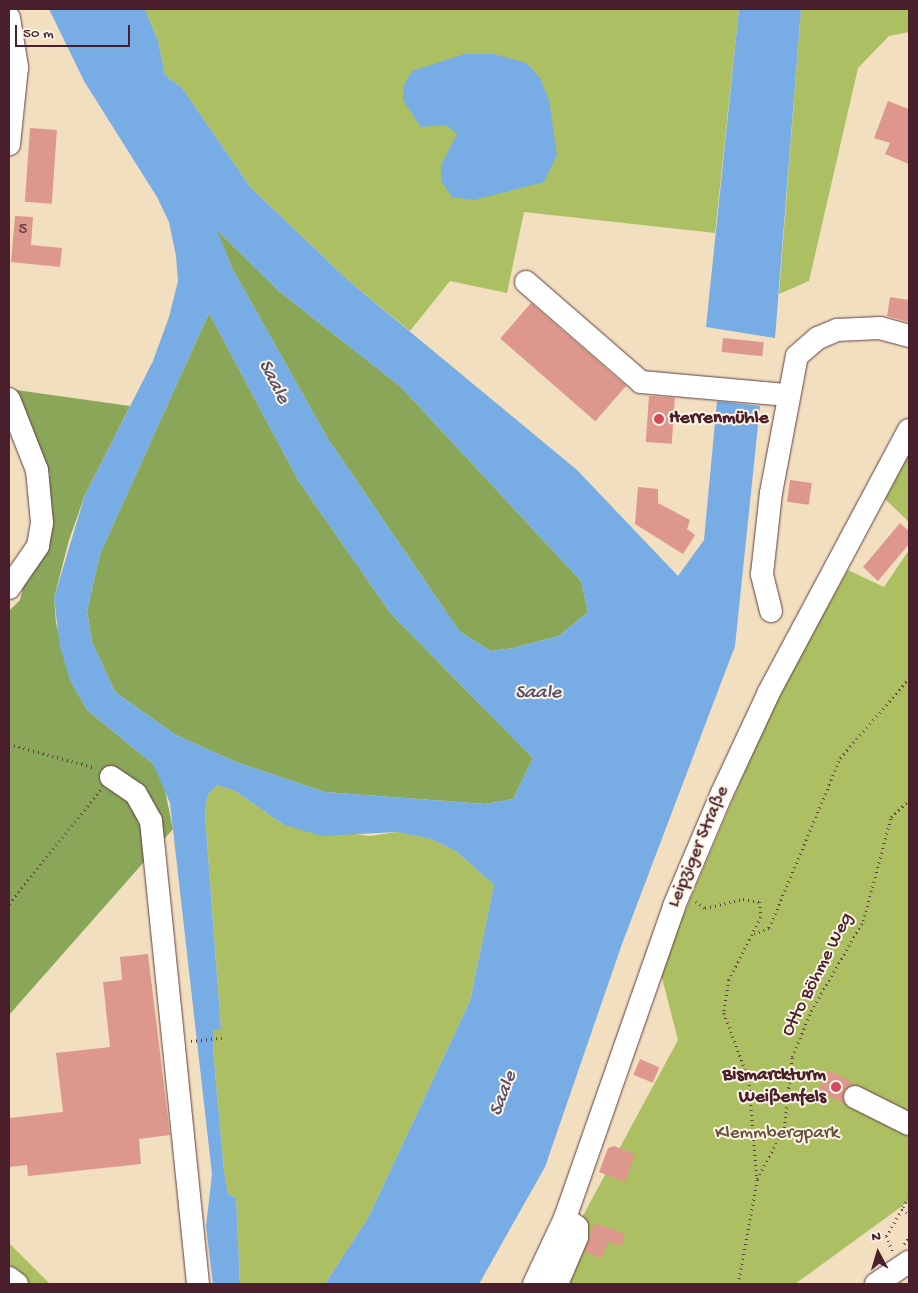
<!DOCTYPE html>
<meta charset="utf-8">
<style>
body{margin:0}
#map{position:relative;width:918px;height:1293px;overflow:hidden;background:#f1dfc0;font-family:"Gochi Hand",sans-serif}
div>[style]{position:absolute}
.green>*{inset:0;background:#adbf63}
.forest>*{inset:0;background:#8aa659}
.water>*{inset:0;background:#77ace4}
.building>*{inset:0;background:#dd978c;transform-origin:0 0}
.path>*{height:2.5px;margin-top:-1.25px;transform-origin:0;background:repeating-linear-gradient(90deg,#633c41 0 1px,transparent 0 5px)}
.roads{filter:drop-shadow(0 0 1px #633c41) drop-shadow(0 0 1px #633c41)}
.minor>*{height:22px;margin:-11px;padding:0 11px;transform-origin:11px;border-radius:11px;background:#fff}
.dots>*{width:14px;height:14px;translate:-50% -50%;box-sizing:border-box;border:2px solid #fcf5e5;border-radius:50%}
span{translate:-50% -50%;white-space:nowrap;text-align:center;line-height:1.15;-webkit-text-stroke:4px #fcf5e5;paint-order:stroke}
.number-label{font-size:16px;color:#6f3d43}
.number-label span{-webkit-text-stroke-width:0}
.poi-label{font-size:19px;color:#4a1f2b;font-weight:700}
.left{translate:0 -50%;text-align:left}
.right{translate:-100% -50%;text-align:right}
.street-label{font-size:19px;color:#4a1f2b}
.park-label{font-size:19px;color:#684f3c}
.water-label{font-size:20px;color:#5a506c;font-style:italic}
.frame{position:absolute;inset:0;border:10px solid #4a1f2b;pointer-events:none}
.north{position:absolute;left:853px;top:1228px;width:50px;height:50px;-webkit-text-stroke:4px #fcf5e5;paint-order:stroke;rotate:354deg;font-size:14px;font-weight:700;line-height:20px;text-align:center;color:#4a1f2b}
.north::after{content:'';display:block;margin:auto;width:18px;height:22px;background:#4a1f2b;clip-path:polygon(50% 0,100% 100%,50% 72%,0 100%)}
.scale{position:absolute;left:15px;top:25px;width:115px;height:22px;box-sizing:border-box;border:2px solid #4a1f2b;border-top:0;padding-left:6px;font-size:15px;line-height:18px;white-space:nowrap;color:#4a1f2b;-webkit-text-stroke:4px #fcf5e5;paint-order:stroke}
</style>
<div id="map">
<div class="green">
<i style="clip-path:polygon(145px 9px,739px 9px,715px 233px,524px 212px,507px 293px,450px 281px,410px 331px,350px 282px,251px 188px,182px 88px,165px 75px,158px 41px)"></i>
<i style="clip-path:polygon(801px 9px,909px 9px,909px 32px,889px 36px,858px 68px,809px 281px,779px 294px)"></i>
<i style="clip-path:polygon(909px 454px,909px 522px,885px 499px)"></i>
<i style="clip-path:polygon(909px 550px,909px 1201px,795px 1284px,546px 1284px,678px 1040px,660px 970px,779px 691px,848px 570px,884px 587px)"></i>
<i style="clip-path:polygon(217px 785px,235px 791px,284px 825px,370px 836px,397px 832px,431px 839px,456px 851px,494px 885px,470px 1001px,368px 1218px,325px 1284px,240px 1284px,236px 1198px,228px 1194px,224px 1172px,213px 1049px,213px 1030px,221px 1028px,205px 815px,207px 796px)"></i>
<i style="clip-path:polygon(9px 1243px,50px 1284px,9px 1284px)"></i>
</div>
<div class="forest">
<i style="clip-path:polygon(216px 229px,280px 292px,401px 387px,581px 581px,588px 612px,559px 636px,513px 648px,491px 651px,460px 632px,328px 439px,232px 268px)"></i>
<i style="clip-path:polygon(209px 313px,298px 480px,391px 614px,533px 758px,513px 799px,485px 804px,325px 792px,236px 762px,176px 735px,115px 692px,92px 642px,87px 611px,100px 554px)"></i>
<i style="clip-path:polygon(9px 389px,130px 406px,85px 495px,69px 540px,54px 598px,56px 623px,70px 680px,87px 710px,153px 764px,162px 776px,173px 829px,9px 1015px,9px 611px,20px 600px,50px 474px,9px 414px)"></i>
</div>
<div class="water">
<i style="clip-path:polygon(evenodd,49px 9px,145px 9px,158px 41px,165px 75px,182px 88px,251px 188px,350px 282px,577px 470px,678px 576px,704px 540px,717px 401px,760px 406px,735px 646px,622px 944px,545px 1167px,479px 1284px,325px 1284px,368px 1218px,470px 1001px,494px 885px,456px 851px,431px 839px,397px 832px,322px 836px,284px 825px,235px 791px,217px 785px,207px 796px,205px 815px,221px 1029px,213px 1030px,213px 1049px,224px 1172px,228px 1194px,236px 1198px,240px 1284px,213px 1284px,206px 1226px,212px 1174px,170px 803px,153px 764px,87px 710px,70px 680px,60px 647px,54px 598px,85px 495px,153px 361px,169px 317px,178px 281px,176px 256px,169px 222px,157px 197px,84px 81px,49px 9px,217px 230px,280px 292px,401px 387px,581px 581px,588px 612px,559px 636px,513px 648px,491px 651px,460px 632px,328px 439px,232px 268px,217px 230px,49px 9px,209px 313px,298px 480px,391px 614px,533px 758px,513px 799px,485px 804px,325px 792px,236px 762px,176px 735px,115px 692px,92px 642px,87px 611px,100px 554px,209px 313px)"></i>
<i style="clip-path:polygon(739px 9px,801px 9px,775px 338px,706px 327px)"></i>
<i style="clip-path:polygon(465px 54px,494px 54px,526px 63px,540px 78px,549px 100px,557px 155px,544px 182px,474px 200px,452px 197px,441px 181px,441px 165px,457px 134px,446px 125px,421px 127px,403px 100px,404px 85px,412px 71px)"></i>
</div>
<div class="building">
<i style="clip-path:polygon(888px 101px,909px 109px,909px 164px,885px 154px,890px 143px,874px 138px)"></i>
<i style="left:30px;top:128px;width:27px;height:74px;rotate:4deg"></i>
<i style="clip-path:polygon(15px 216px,33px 217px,31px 245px,62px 248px,60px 267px,11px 262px)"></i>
<i style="clip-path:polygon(890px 297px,909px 300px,909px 322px,887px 316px)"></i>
<i style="left:531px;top:303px;width:126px;height:47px;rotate:41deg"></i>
<i style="left:723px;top:338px;width:41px;height:14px;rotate:6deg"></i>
<i style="left:649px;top:396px;width:26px;height:46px;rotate:4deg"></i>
<i style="left:790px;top:480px;width:22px;height:22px;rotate:8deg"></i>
<i style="clip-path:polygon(638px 487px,658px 489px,658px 503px,690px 520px,687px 529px,695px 535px,683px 554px,635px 524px)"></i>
<i style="clip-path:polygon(900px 523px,909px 531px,909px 544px,878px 581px,863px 567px)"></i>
<i style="clip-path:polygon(148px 954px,170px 1135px,139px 1139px,141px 1164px,28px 1176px,27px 1165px,9px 1167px,9px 1118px,63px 1112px,56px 1053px,110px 1047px,103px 982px,122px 980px,120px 957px)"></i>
<i style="left:640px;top:1059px;width:21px;height:17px;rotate:23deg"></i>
<i style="clip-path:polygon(829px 1070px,853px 1083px,843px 1092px,843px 1103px,818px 1091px)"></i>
<i style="clip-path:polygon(614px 1146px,635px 1154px,625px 1182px,599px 1172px,608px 1148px)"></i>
<i style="clip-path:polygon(594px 1223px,625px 1234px,621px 1246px,608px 1241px,602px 1258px,585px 1252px)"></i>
</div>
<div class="path">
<i style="left:9px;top:744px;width:90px;rotate:15.4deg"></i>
<i style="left:696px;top:901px;width:11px;rotate:38deg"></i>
<i style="left:705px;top:908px;width:39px;rotate:-13deg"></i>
<i style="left:743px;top:899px;width:17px;rotate:10deg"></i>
<i style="left:760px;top:902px;width:15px;rotate:86deg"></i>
<i style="left:761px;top:917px;width:71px;rotate:116.9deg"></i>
<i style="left:729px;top:980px;width:33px;rotate:99deg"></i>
<i style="left:724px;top:1013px;width:72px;rotate:69.5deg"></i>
<i style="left:749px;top:1080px;width:99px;rotate:85.4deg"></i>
<i style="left:9px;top:904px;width:146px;rotate:-51.4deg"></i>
<i style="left:754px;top:934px;width:16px;rotate:-22deg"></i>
<i style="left:769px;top:928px;width:184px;rotate:-67.3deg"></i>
<i style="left:840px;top:758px;width:106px;rotate:-49.2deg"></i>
<i style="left:191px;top:1041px;width:31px;rotate:-6deg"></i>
<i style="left:909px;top:1198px;width:13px;rotate:122deg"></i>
<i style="left:902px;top:1209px;width:9px;rotate:36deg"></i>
<i style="left:904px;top:1244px;width:9px;rotate:-54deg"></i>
<i style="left:892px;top:1251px;width:16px;rotate:-112deg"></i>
<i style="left:886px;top:1236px;width:31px;rotate:-59deg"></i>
<i style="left:738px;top:1284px;width:107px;rotate:-79.7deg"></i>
<i style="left:757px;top:1179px;width:58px;rotate:-62.1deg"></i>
<i style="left:784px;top:1128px;width:71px;rotate:-83.6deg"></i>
<i style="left:792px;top:1057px;width:50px;rotate:-67.6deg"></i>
<i style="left:811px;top:1011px;width:104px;rotate:-60deg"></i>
<i style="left:863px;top:921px;width:108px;rotate:-74.9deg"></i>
<i style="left:891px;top:817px;width:25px;rotate:-43deg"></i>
</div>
<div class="roads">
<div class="minor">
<i style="left:9px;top:18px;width:50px;rotate:80.7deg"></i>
<i style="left:17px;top:67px;width:78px;rotate:95.9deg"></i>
<i style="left:526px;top:282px;width:152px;rotate:41deg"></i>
<i style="left:641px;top:382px;width:148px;rotate:5.1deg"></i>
<i style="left:9px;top:399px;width:76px;rotate:68.5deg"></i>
<i style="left:37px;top:470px;width:53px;rotate:84.6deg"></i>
<i style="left:42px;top:523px;width:23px;rotate:100deg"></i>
<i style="left:38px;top:546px;width:51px;rotate:124.6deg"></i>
<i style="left:771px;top:611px;width:38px;rotate:-104deg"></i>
<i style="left:762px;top:574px;width:81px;rotate:-83.7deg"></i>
<i style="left:771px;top:493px;width:139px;rotate:-79.3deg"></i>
<i style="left:797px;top:356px;width:28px;rotate:-41deg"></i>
<i style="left:818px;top:338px;width:21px;rotate:-23deg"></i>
<i style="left:837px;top:330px;width:43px;rotate:-2.7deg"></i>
<i style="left:880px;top:328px;width:30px;rotate:15deg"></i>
<i style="left:111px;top:777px;width:30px;rotate:34deg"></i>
<i style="left:136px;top:794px;width:31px;rotate:61deg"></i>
<i style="left:151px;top:821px;width:465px;rotate:84.2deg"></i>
<i style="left:855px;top:1097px;width:60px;rotate:26.6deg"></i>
<i style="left:9px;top:1278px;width:10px;rotate:37deg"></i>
<i style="left:534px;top:1284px;width:73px;rotate:-64.8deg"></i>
<i style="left:565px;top:1218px;width:330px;rotate:-70.7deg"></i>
<i style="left:674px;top:906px;width:123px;rotate:-67deg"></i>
<i style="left:722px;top:793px;width:111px;rotate:-65deg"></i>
<i style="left:769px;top:692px;width:297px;rotate:-61.9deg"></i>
<i style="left:557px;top:1284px;width:51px;rotate:-66.9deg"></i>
<i style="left:577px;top:1237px;width:10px;rotate:-90deg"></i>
<i style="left:577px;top:1227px;width:15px;rotate:-143deg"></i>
<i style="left:876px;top:1284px;width:40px;rotate:-34deg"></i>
</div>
</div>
<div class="dots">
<i style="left:659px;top:419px;background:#d1495b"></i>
<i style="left:836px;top:1087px;background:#d1495b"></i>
</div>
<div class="number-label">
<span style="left:23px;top:231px">5</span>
</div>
<div class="poi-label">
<span class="left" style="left:669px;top:419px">Herrenmühle</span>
<span class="right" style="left:826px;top:1087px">Bismarckturm<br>Weißenfels</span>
</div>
<div class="street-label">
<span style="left:699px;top:847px;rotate:-67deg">Leipziger Straße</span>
<span style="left:818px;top:975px;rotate:-63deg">Otto Böhme Weg</span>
</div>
<div class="park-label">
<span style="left:777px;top:1134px">Klemmbergpark</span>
</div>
<div class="water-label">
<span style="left:273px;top:382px;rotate:63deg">Saale</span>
<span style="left:538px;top:693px">Saale</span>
<span style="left:504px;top:1094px;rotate:-69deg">Saale</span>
</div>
<div class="frame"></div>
<div class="north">N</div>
<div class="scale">50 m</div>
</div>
